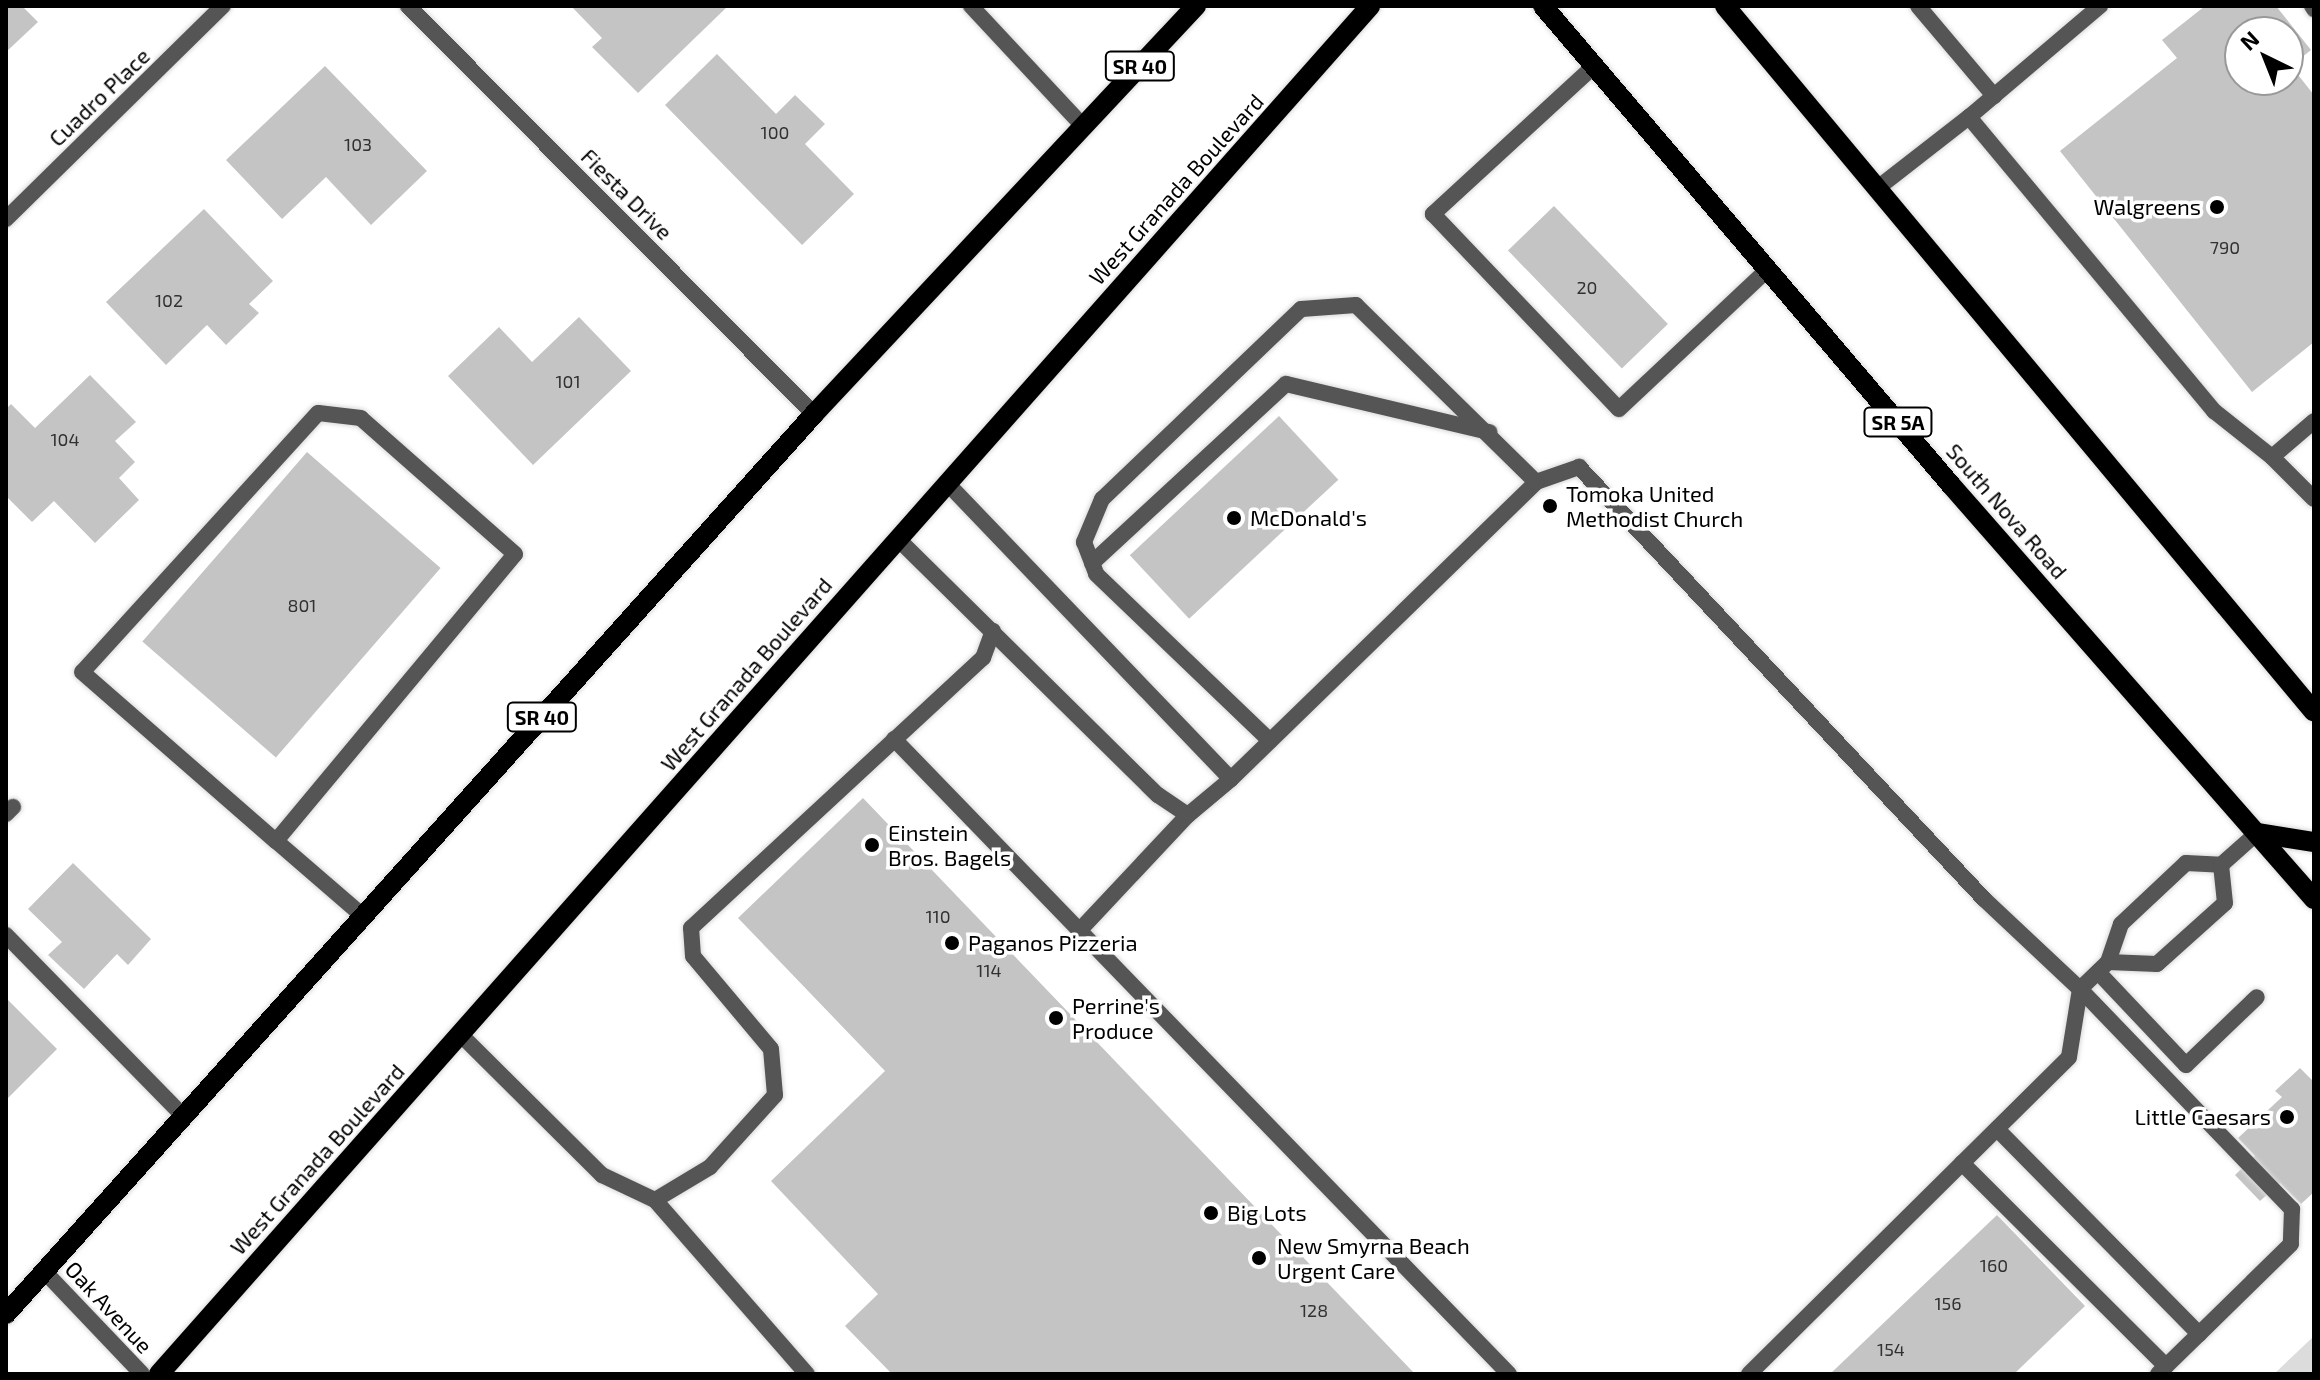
<!DOCTYPE html>
<style>
body{margin:0}
#map{position:relative;width:2320px;height:1380px;overflow:hidden;background:#fff;font-family:"Exo 2",sans-serif}
div>[style]{position:absolute}
.green>*{inset:0;background:#dcdcdc}
.building>*{inset:0;background:#c4c4c4;transform-origin:0 0}
.roads{filter:drop-shadow(0 0 2px #dbdbdb) drop-shadow(0 0 2px #dbdbdb)}
.lane>*{height:16px;margin:-8px;padding:0 8px;transform-origin:8px;border-radius:8px;background:#555}
.street>*{height:16px;margin:-8px;padding:0 8px;transform-origin:8px;border-radius:8px;background:#555}
.primary>*{height:20px;margin:-10px;padding:0 10px;transform-origin:10px;border-radius:10px;background:#000}
.dots>*{width:22px;height:22px;translate:-50% -50%;box-sizing:border-box;border:4px solid #fff;border-radius:50%}
span{translate:-50% -50%;white-space:nowrap;text-align:center;line-height:1.15;-webkit-text-stroke:7px #fff;paint-order:stroke}
.number-label{font-size:18px;color:#313131}
.number-label span{-webkit-text-stroke-width:0}
.shield-label span{padding:2px 6px;background:#fff;border:2px solid;border-radius:6px;-webkit-text-stroke-width:0}
.shield-label{font-size:20px;color:#000;font-weight:700}
.street-label{font-size:22px;color:#000}
.poi-label{font-size:22px;color:#000}
.right{translate:-100% -50%;text-align:right}
.left{translate:0 -50%;text-align:left}
.frame{position:absolute;inset:0;border:8px solid #000;pointer-events:none}
.north{position:absolute;left:2224px;top:16px;width:80px;height:80px;box-sizing:border-box;background:#fff;border:2px solid #999;border-radius:50%;rotate:317deg;font-size:22px;font-weight:700;line-height:32px;text-align:center;color:#000}
.north::after{content:'';display:block;margin:auto;width:28px;height:36px;background:#000;clip-path:polygon(50% 0,100% 100%,50% 72%,0 100%)}
</style>
<div id="map">
<div class="green">
<i style="clip-path:polygon(2314px 1336px,2314px 1374px,2274px 1374px)"></i>
</div>
<div class="building">
<i style="clip-path:polygon(6px 6px,22px 6px,38px 22px,6px 52px)"></i>
<i style="clip-path:polygon(571px 6px,728px 6px,638px 93px,592px 47px,602px 38px)"></i>
<i style="clip-path:polygon(evenodd,2205px 6px,2276px 6px,2311px 50px,2291px 66px,2314px 95px,2314px 342px,2252px 392px,2060px 151px,2177px 58px,2162px 40px,2205px 6px,2240px 32px,2288px 32px,2288px 80px,2240px 80px,2240px 32px)"></i>
<i style="clip-path:polygon(717px 54px,776px 114px,795px 95px,825px 124px,805px 144px,854px 194px,802px 245px,665px 105px)"></i>
<i style="clip-path:polygon(325px 66px,427px 171px,371px 225px,326px 177px,282px 219px,226px 160px)"></i>
<i style="left:1554px;top:206px;width:164px;height:64px;rotate:46deg"></i>
<i style="clip-path:polygon(204px 209px,273px 281px,249px 304px,259px 313px,226px 345px,207px 325px,166px 365px,106px 302px)"></i>
<i style="clip-path:polygon(579px 317px,631px 371px,533px 465px,448px 376px,499px 327px,532px 362px)"></i>
<i style="clip-path:polygon(90px 375px,136px 422px,115px 441px,135px 462px,119px 478px,139px 500px,95px 543px,54px 501px,32px 522px,6px 496px,6px 409px,11px 404px,35px 428px)"></i>
<i style="left:1279px;top:416px;width:87px;height:204px;rotate:47deg"></i>
<i style="left:307px;top:452px;width:177px;height:251px;rotate:41deg"></i>
<i style="clip-path:polygon(863px 798px,1415px 1374px,892px 1374px,845px 1326px,878px 1294px,771px 1181px,885px 1071px,738px 918px)"></i>
<i style="clip-path:polygon(73px 863px,151px 939px,128px 965px,117px 954px,84px 989px,48px 955px,62px 942px,28px 909px)"></i>
<i style="clip-path:polygon(8px 1000px,57px 1049px,6px 1100px,6px 1002px)"></i>
<i style="clip-path:polygon(2300px 1068px,2314px 1082px,2314px 1192px,2301px 1204px,2280px 1183px,2260px 1201px,2235px 1175px,2255px 1156px,2238px 1138px,2282px 1097px,2275px 1091px)"></i>
<i style="clip-path:polygon(1997px 1215px,2085px 1306px,2014px 1374px,1830px 1374px)"></i>
</div>
<div class="roads">
<div class="lane">
<i style="left:971px;top:6px;width:164px;rotate:47deg"></i>
<i style="left:1918px;top:6px;width:118px;rotate:49.8deg"></i>
<i style="left:2312px;top:6px;width:4px;rotate:56deg"></i>
<i style="left:1594px;top:66px;width:219px;rotate:137.4deg"></i>
<i style="left:1433px;top:214px;width:269px;rotate:46.4deg"></i>
<i style="left:1619px;top:409px;width:204px;rotate:-43.2deg"></i>
<i style="left:1969px;top:117px;width:172px;rotate:-40.3deg"></i>
<i style="left:1879px;top:187px;width:114px;rotate:-37.9deg"></i>
<i style="left:1969px;top:117px;width:383px;rotate:50.2deg"></i>
<i style="left:2214px;top:411px;width:74px;rotate:38.4deg"></i>
<i style="left:2272px;top:457px;width:59px;rotate:45deg"></i>
<i style="left:2272px;top:457px;width:55px;rotate:-40.6deg"></i>
<i style="left:1536px;top:482px;width:46px;rotate:-19.2deg"></i>
<i style="left:1579px;top:467px;width:592px;rotate:46.85deg"></i>
<i style="left:1984px;top:899px;width:132px;rotate:43.2deg"></i>
<i style="left:2080px;top:989px;width:39px;rotate:-44deg"></i>
<i style="left:2108px;top:962px;width:40px;rotate:-71.1deg"></i>
<i style="left:2121px;top:924px;width:89px;rotate:-43.2deg"></i>
<i style="left:2186px;top:863px;width:35px;rotate:3deg"></i>
<i style="left:2221px;top:865px;width:48px;rotate:-41.6deg"></i>
<i style="left:947px;top:483px;width:410px;rotate:46.2deg"></i>
<i style="left:898px;top:539px;width:365px;rotate:44.6deg"></i>
<i style="left:1158px;top:795px;width:36px;rotate:34deg"></i>
<i style="left:1188px;top:815px;width:56px;rotate:-39.9deg"></i>
<i style="left:1231px;top:779px;width:426px;rotate:-44.2deg"></i>
<i style="left:1536px;top:482px;width:252px;rotate:-135.5deg"></i>
<i style="left:1356px;top:305px;width:55px;rotate:175.8deg"></i>
<i style="left:1301px;top:309px;width:275px;rotate:136.3deg"></i>
<i style="left:1102px;top:499px;width:47px;rotate:112.7deg"></i>
<i style="left:1084px;top:542px;width:34px;rotate:69deg"></i>
<i style="left:1096px;top:574px;width:241px;rotate:43.8deg"></i>
<i style="left:1092px;top:563px;width:264px;rotate:-42.7deg"></i>
<i style="left:1286px;top:384px;width:209px;rotate:13.3deg"></i>
<i style="left:894px;top:739px;width:884px;rotate:45.92deg"></i>
<i style="left:6px;top:814px;width:10px;rotate:-45deg"></i>
<i style="left:276px;top:841px;width:373px;rotate:-50.2deg"></i>
<i style="left:515px;top:554px;width:205px;rotate:-138.6deg"></i>
<i style="left:361px;top:418px;width:43px;rotate:-173.4deg"></i>
<i style="left:318px;top:413px;width:350px;rotate:132.3deg"></i>
<i style="left:82px;top:672px;width:257px;rotate:41.1deg"></i>
<i style="left:276px;top:841px;width:115px;rotate:40.8deg"></i>
<i style="left:1079px;top:931px;width:159px;rotate:-46.8deg"></i>
<i style="left:6px;top:935px;width:253px;rotate:45.6deg"></i>
<i style="left:2108px;top:962px;width:49px;rotate:2.3deg"></i>
<i style="left:2157px;top:964px;width:91px;rotate:-41.9deg"></i>
<i style="left:2225px;top:903px;width:38px;rotate:-96deg"></i>
<i style="left:2098px;top:972px;width:128px;rotate:46.6deg"></i>
<i style="left:2186px;top:1065px;width:98px;rotate:-43.8deg"></i>
<i style="left:2080px;top:989px;width:306px;rotate:46.1deg"></i>
<i style="left:2292px;top:1209px;width:35px;rotate:92deg"></i>
<i style="left:2291px;top:1244px;width:129px;rotate:135.6deg"></i>
<i style="left:460px;top:1034px;width:200px;rotate:44.8deg"></i>
<i style="left:602px;top:1175px;width:59px;rotate:25.3deg"></i>
<i style="left:655px;top:1200px;width:64px;rotate:-31deg"></i>
<i style="left:710px;top:1167px;width:97px;rotate:-47.9deg"></i>
<i style="left:775px;top:1095px;width:46px;rotate:-95deg"></i>
<i style="left:771px;top:1049px;width:121px;rotate:-130deg"></i>
<i style="left:693px;top:956px;width:28px;rotate:-94deg"></i>
<i style="left:691px;top:928px;width:398px;rotate:-42.8deg"></i>
<i style="left:983px;top:658px;width:29px;rotate:-70deg"></i>
<i style="left:1997px;top:1129px;width:288px;rotate:45.4deg"></i>
<i style="left:2199px;top:1334px;width:57px;rotate:135.7deg"></i>
<i style="left:1962px;top:1163px;width:288px;rotate:44.9deg"></i>
<i style="left:655px;top:1200px;width:231px;rotate:48.9deg"></i>
<i style="left:1749px;top:1374px;width:450px;rotate:-44.7deg"></i>
<i style="left:2069px;top:1057px;width:69px;rotate:-80.8deg"></i>
</div>
<div class="street">
<i style="left:408px;top:6px;width:576px;rotate:45.14deg"></i>
<i style="left:6px;top:219px;width:304px;rotate:-44.5deg"></i>
<i style="left:44px;top:1271px;width:142px;rotate:46.4deg"></i>
</div>
<div class="primary">
<i style="left:1543px;top:6px;width:629px;rotate:49.58deg"></i>
<i style="left:1951px;top:485px;width:551px;rotate:48.76deg"></i>
<i style="left:1725px;top:6px;width:919px;rotate:50.16deg"></i>
<i style="left:2257px;top:833px;width:58px;rotate:9deg"></i>
<i style="left:6px;top:1314px;width:1209px;rotate:-48.08deg"></i>
<i style="left:814px;top:414px;width:559px;rotate:-46.89deg"></i>
<i style="left:159px;top:1374px;width:1827px;rotate:-48.48deg"></i>
</div>
</div>
<div class="dots">
<i style="left:2217px;top:207px;background:#000"></i>
<i style="left:1550px;top:506px;background:#000"></i>
<i style="left:1234px;top:518px;background:#000"></i>
<i style="left:872px;top:845px;background:#000"></i>
<i style="left:952px;top:943px;background:#000"></i>
<i style="left:1056px;top:1018px;background:#000"></i>
<i style="left:2287px;top:1117px;background:#000"></i>
<i style="left:1211px;top:1213px;background:#000"></i>
<i style="left:1259px;top:1258px;background:#000"></i>
</div>
<div class="number-label">
<span style="left:775px;top:132px">100</span>
<span style="left:358px;top:144px">103</span>
<span style="left:2225px;top:247px">790</span>
<span style="left:1587px;top:287px">20</span>
<span style="left:169px;top:300px">102</span>
<span style="left:568px;top:381px">101</span>
<span style="left:65px;top:439px">104</span>
<span style="left:302px;top:605px">801</span>
<span style="left:938px;top:916px">110</span>
<span style="left:989px;top:970px">114</span>
<span style="left:1994px;top:1265px">160</span>
<span style="left:1948px;top:1303px">156</span>
<span style="left:1314px;top:1310px">128</span>
<span style="left:1891px;top:1349px">154</span>
</div>
<div class="shield-label">
<span style="left:1140px;top:66px">SR 40</span>
<span style="left:1898px;top:422px">SR 5A</span>
<span style="left:542px;top:717px">SR 40</span>
</div>
<div class="street-label">
<span style="left:99px;top:97px;rotate:-44deg">Cuadro Place</span>
<span style="left:1176px;top:189px;rotate:-48deg">West Granada Boulevard</span>
<span style="left:627px;top:194px;rotate:45deg">Fiesta Drive</span>
<span style="left:2007px;top:511px;rotate:49deg">South Nova Road</span>
<span style="left:746px;top:674px;rotate:-49deg">West Granada Boulevard</span>
<span style="left:317px;top:1159px;rotate:-48deg">West Granada Boulevard</span>
<span style="left:109px;top:1307px;rotate:47deg">Oak Avenue</span>
</div>
<div class="poi-label">
<span class="right" style="left:2201px;top:207px">Walgreens</span>
<span class="left" style="left:1566px;top:506px">Tomoka United<br>Methodist Church</span>
<span class="left" style="left:1250px;top:518px">McDonald's</span>
<span class="left" style="left:888px;top:845px">Einstein<br>Bros. Bagels</span>
<span class="left" style="left:968px;top:943px">Paganos Pizzeria</span>
<span class="left" style="left:1072px;top:1018px">Perrine's<br>Produce</span>
<span class="right" style="left:2271px;top:1117px">Little Caesars</span>
<span class="left" style="left:1227px;top:1213px">Big Lots</span>
<span class="left" style="left:1277px;top:1258px">New Smyrna Beach<br>Urgent Care</span>
</div>
<div class="frame"></div>
<div class="north">N</div>
</div>
